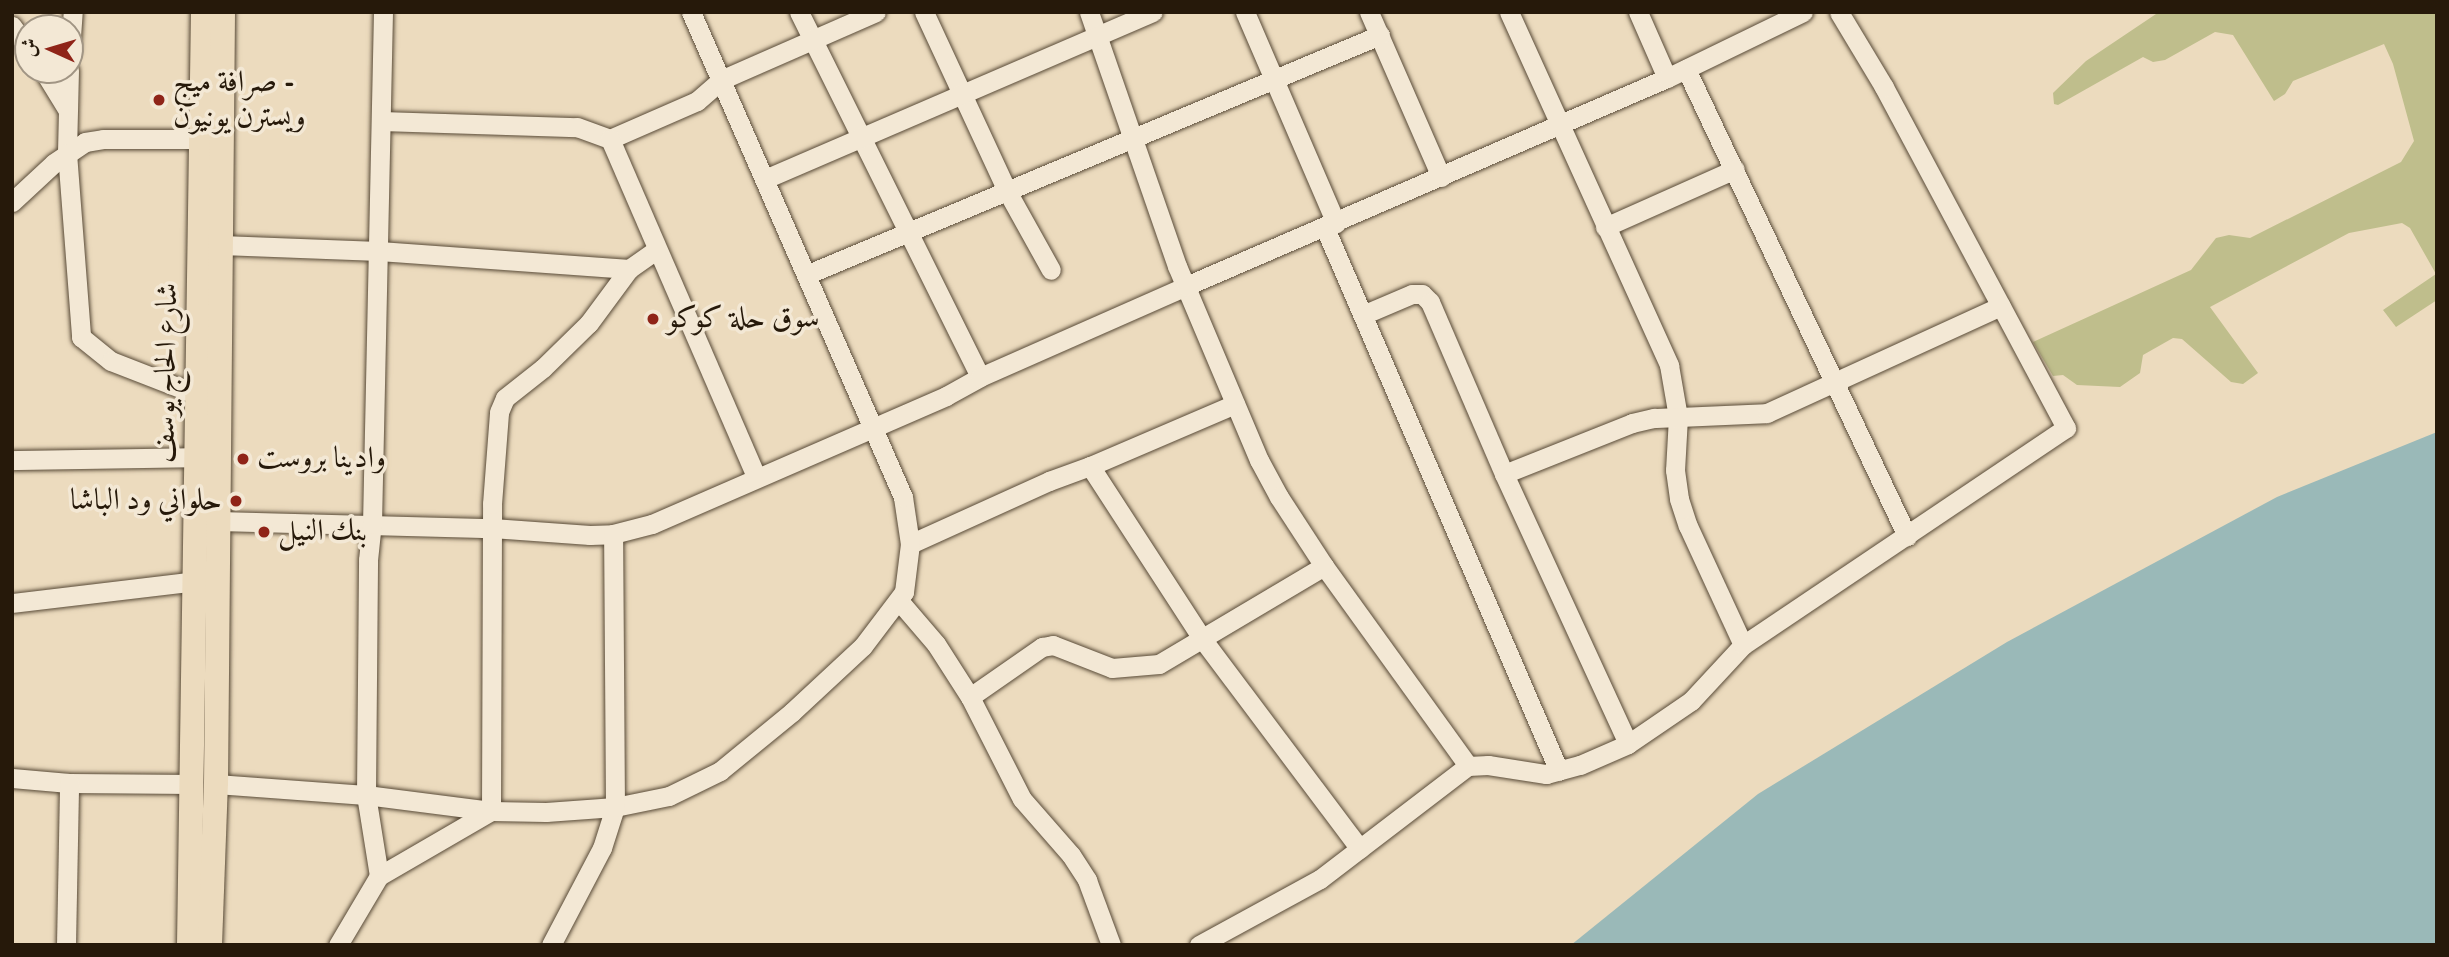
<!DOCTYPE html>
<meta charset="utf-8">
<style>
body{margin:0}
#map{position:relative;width:2449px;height:957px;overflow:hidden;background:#ecdbbe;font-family:"IM FELL DW Pica",Amiri,serif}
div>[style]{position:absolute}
.green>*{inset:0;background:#bfbe8c}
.water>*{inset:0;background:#9ab9b8}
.roads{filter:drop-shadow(0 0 2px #584a37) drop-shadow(0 0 2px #584a37)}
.minor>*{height:19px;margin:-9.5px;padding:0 9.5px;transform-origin:9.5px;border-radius:9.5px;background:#f3e8d5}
.major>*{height:24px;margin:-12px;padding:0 12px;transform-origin:12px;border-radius:12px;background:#ecdbbe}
.dots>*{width:19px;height:19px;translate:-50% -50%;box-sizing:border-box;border:4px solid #f3e8d5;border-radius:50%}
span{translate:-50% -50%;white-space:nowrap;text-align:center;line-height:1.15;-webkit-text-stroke:7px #f3e8d5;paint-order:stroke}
.poi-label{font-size:30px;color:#26190a}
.left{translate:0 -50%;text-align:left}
.right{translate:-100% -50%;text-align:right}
.street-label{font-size:30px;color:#26190a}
.frame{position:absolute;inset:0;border:14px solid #26190a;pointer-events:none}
.north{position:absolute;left:14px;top:14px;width:70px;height:70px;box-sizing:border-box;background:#f3e8d5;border:2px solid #a19584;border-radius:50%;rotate:274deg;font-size:19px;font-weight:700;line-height:28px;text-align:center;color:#26190a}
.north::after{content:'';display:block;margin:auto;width:24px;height:32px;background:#8f2418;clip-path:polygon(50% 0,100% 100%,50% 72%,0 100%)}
</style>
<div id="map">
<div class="green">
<i style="clip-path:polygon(2159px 12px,2437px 12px,2437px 300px,2396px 327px,2383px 310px,2436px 274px,2410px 228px,2402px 223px,2349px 233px,2210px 307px,2258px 373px,2243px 384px,2231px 382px,2182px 339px,2173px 338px,2143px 355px,2140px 373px,2120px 387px,2077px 385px,2063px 375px,2053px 376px,2033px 342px,2191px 270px,2216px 238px,2229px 235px,2250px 238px,2401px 162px,2414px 141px,2393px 64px,2384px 44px,2293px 81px,2285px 94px,2274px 101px,2233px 35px,2215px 32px,2165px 60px,2153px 62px,2143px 57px,2058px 105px,2054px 104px,2053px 93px,2086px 61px)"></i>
</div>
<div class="water">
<i style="clip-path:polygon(2437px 432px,2437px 945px,1571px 945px,1758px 794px,2007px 642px,2277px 497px)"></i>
</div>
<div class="roads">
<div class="minor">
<i style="left:799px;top:12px;width:407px;rotate:63.6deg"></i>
<i style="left:924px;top:12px;width:197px;rotate:65.1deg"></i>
<i style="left:1007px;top:191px;width:90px;rotate:60.9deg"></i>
<i style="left:1089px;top:12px;width:269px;rotate:70.9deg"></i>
<i style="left:1177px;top:266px;width:211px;rotate:67.1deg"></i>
<i style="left:1259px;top:460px;width:42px;rotate:61.6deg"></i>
<i style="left:1279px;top:497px;width:82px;rotate:56.9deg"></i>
<i style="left:1324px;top:566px;width:246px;rotate:54.2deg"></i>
<i style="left:1245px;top:12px;width:230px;rotate:66.7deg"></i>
<i style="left:1369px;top:12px;width:180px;rotate:66.4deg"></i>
<i style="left:1509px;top:12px;width:388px;rotate:65.6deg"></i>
<i style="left:1669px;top:365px;width:53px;rotate:80.2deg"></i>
<i style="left:1678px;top:417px;width:53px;rotate:93.2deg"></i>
<i style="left:1675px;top:470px;width:29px;rotate:82deg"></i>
<i style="left:1679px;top:499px;width:28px;rotate:72deg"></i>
<i style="left:1688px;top:526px;width:131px;rotate:65.2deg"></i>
<i style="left:1638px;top:12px;width:72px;rotate:66.3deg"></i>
<i style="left:12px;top:26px;width:27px;rotate:54deg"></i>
<i style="left:70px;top:51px;width:39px;rotate:-86deg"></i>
<i style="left:1686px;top:69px;width:517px;rotate:64.67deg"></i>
<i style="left:43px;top:70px;width:46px;rotate:58.4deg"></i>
<i style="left:69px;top:70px;width:83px;rotate:91.4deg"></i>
<i style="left:67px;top:153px;width:185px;rotate:85.6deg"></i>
<i style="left:81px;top:337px;width:38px;rotate:39deg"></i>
<i style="left:111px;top:361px;width:93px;rotate:21.3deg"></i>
<i style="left:381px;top:121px;width:196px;rotate:1.8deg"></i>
<i style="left:577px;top:127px;width:35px;rotate:20deg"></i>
<i style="left:610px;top:139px;width:95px;rotate:-23.6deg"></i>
<i style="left:697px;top:101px;width:32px;rotate:-41deg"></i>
<i style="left:721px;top:80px;width:169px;rotate:-23.7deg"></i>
<i style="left:610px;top:139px;width:369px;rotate:66.6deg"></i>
<i style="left:765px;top:179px;width:422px;rotate:-23.3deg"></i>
<i style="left:12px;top:202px;width:57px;rotate:-42.9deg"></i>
<i style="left:54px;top:163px;width:37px;rotate:-34deg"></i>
<i style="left:85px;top:142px;width:18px;rotate:-9deg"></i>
<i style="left:103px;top:139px;width:110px"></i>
<i style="left:1605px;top:227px;width:142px;rotate:-24deg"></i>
<i style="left:1325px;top:228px;width:591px;rotate:66.69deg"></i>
<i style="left:221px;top:245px;width:158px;rotate:2.2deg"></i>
<i style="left:379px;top:251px;width:251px;rotate:4.1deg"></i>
<i style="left:629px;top:269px;width:33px;rotate:-35deg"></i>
<i style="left:808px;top:274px;width:620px;rotate:-22.68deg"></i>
<i style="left:1365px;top:314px;width:51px;rotate:-23.1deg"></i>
<i style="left:1412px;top:294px;width:10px"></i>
<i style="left:1422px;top:294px;width:11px;rotate:45deg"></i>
<i style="left:1430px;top:302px;width:187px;rotate:66.7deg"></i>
<i style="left:1504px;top:474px;width:297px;rotate:65.3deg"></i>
<i style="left:1235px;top:404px;width:158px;rotate:156.8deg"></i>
<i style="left:1090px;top:466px;width:207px;rotate:57deg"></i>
<i style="left:1203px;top:640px;width:261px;rotate:53.1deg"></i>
<i style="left:12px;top:460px;width:185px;rotate:-0.9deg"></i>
<i style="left:1504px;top:474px;width:138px;rotate:-21.7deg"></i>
<i style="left:1632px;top:423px;width:23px;rotate:-13deg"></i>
<i style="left:1654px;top:418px;width:113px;rotate:-2.5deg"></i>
<i style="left:1767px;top:413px;width:257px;rotate:-24.6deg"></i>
<i style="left:218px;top:521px;width:274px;rotate:1.5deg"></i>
<i style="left:492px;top:528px;width:98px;rotate:4.1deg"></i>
<i style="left:590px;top:535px;width:23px;rotate:-2deg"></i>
<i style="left:613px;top:534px;width:40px;rotate:-14.4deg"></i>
<i style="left:652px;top:524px;width:321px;rotate:-23.5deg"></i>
<i style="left:946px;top:396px;width:39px;rotate:-29deg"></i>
<i style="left:980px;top:377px;width:225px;rotate:-23.8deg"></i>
<i style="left:1186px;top:286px;width:524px;rotate:-23.39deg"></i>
<i style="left:1667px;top:78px;width:151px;rotate:-25.9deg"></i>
<i style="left:910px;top:544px;width:153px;rotate:-24.4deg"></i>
<i style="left:1049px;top:481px;width:44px;rotate:-20.1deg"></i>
<i style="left:900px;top:602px;width:55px;rotate:49.4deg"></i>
<i style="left:936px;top:644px;width:63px;rotate:57.3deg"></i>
<i style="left:970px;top:697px;width:114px;rotate:63deg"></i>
<i style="left:1022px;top:799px;width:74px;rotate:48.8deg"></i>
<i style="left:1071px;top:855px;width:30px;rotate:57deg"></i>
<i style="left:1087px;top:880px;width:69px;rotate:69.7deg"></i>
<i style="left:12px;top:603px;width:185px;rotate:-6.8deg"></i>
<i style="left:970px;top:697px;width:88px;rotate:-34.8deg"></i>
<i style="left:1042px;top:647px;width:11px;rotate:-10deg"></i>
<i style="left:1053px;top:645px;width:63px;rotate:21.3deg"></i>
<i style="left:1112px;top:668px;width:47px;rotate:-4.9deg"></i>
<i style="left:1159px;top:664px;width:192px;rotate:-30.7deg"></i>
<i style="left:12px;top:778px;width:57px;rotate:5deg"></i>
<i style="left:69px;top:783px;width:124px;rotate:0.5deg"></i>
<i style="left:216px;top:784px;width:150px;rotate:4.2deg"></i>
<i style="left:366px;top:795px;width:235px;rotate:-89.5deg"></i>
<i style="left:368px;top:560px;width:36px;rotate:-84deg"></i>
<i style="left:372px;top:524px;width:512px;rotate:-88.77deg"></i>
<i style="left:379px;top:876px;width:129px;rotate:-30.1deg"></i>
<i style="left:491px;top:811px;width:307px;rotate:-89.8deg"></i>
<i style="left:492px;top:504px;width:92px;rotate:-85.6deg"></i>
<i style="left:499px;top:412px;width:15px;rotate:-67deg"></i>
<i style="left:505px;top:398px;width:48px;rotate:-38.3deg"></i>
<i style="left:543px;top:368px;width:64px;rotate:-44.4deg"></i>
<i style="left:589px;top:323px;width:67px;rotate:-53.5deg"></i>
<i style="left:66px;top:945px;width:162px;rotate:-88.9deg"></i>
<i style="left:338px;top:945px;width:80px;rotate:-59.3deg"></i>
<i style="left:379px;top:876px;width:82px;rotate:-99.1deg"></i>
<i style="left:366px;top:795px;width:126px;rotate:7.3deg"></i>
<i style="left:491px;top:811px;width:55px;rotate:1deg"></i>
<i style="left:546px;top:812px;width:69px;rotate:-4.1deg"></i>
<i style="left:615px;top:807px;width:55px;rotate:-11.5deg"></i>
<i style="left:669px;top:796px;width:57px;rotate:-26.1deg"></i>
<i style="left:720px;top:771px;width:93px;rotate:-39.3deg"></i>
<i style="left:792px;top:712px;width:97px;rotate:-42.9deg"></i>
<i style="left:863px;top:646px;width:68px;rotate:-52.8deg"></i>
<i style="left:904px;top:592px;width:48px;rotate:-82.9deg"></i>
<i style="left:910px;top:544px;width:48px;rotate:-98.5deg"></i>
<i style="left:903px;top:497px;width:529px;rotate:-113.61deg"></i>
<i style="left:551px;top:945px;width:110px;rotate:-62.3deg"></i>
<i style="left:602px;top:848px;width:43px;rotate:-72.4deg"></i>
<i style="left:615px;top:807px;width:273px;rotate:-90.4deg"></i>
<i style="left:1199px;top:945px;width:138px;rotate:-28.6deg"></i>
<i style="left:1320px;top:879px;width:186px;rotate:-37.4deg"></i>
<i style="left:1468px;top:766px;width:20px;rotate:-3deg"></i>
<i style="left:1488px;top:765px;width:59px;rotate:8.8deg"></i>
<i style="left:1546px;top:774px;width:35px;rotate:-15deg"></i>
<i style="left:1580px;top:765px;width:52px;rotate:-23.6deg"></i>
<i style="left:1628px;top:744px;width:76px;rotate:-34.3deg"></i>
<i style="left:1691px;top:701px;width:76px;rotate:-47.1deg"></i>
<i style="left:1743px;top:645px;width:389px;rotate:-33.9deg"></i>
<i style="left:2066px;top:428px;width:387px;rotate:-118.1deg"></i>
<i style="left:1884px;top:87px;width:87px;rotate:-121deg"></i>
</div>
<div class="major">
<i style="left:189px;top:945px;width:933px;rotate:-89.14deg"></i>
<i style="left:210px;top:945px;width:161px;rotate:-87.9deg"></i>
<i style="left:216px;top:784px;width:772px;rotate:-89.48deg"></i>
</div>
</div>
<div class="dots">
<i style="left:159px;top:100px;background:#8f2418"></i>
<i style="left:653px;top:319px;background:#8f2418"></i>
<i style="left:243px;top:459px;background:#8f2418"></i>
<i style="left:236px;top:501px;background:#8f2418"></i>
<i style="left:264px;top:532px;background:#8f2418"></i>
</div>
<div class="poi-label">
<span class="left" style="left:173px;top:100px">صرافة ميج -<br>ويسترن يونيون</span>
<span class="left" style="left:667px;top:319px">سوق حلة كوكو</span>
<span class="left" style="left:257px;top:459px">وادينا بروست</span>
<span class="right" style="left:222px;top:501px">حلواني ود الباشا</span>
<span class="left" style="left:278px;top:532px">بنك النيل</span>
</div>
<div class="street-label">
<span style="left:167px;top:373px;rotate:-89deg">شارع الحاج يوسف</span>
</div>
<div class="frame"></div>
<div class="north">ش</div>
</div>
